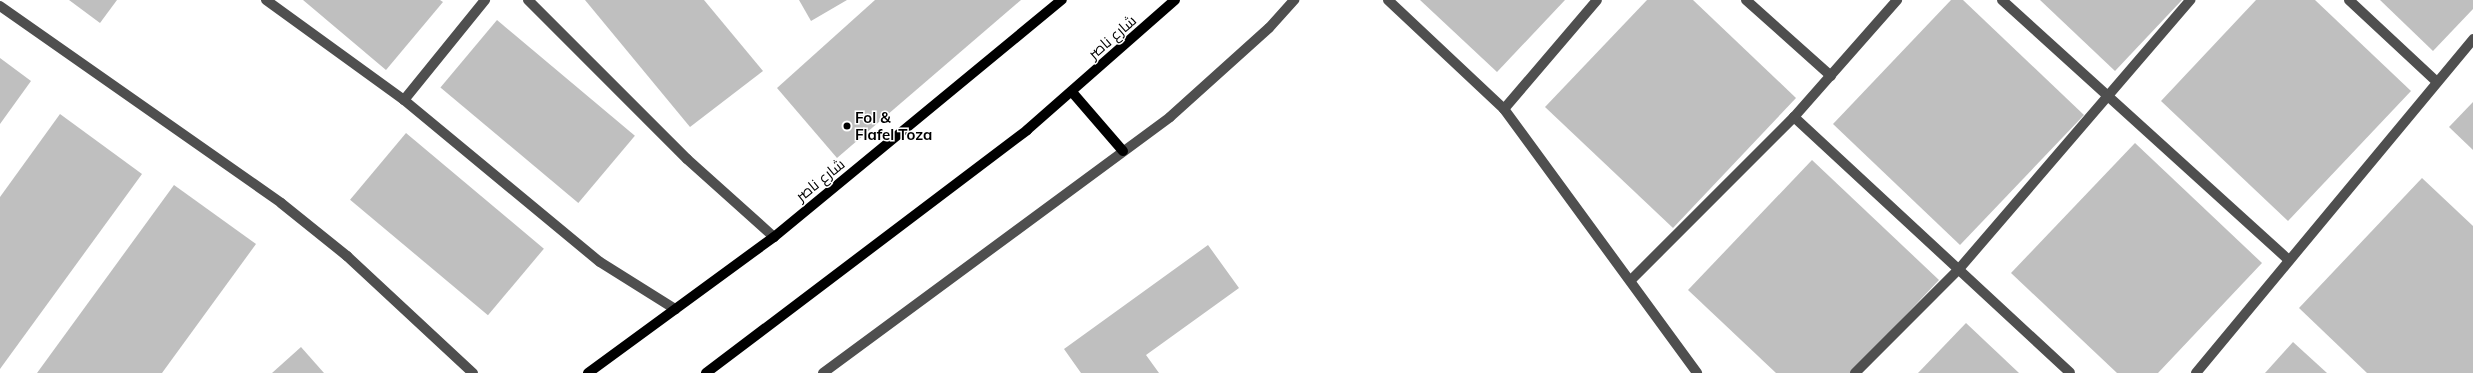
<!DOCTYPE html>
<meta charset="utf-8">
<style>
body{margin:0}
#map{position:relative;width:2473px;height:373px;overflow:hidden;background:#fff;font-family:Mulish,Cairo,sans-serif}
div>[style]{position:absolute}
.building>*{inset:0;background:#bfbfbf;transform-origin:0 0}
.minor>*{height:10px;margin:-5px;padding:0 5px;transform-origin:5px;border-radius:5px;background:#4f4f4f}
.major>*{height:10px;margin:-5px;padding:0 5px;transform-origin:5px;border-radius:5px;background:#000}
.dots>*{width:11px;height:11px;translate:-50% -50%;box-sizing:border-box;border:2px solid #fff;border-radius:50%}
span{translate:-50% -50%;white-space:nowrap;text-align:center;line-height:1.15;-webkit-text-stroke:3px #fff;paint-order:stroke}
.street-label{font-size:15px;color:#000}
.poi-label{font-size:15px;color:#000;font-weight:700}
.left{translate:0 -50%;text-align:left}
</style>
<div id="map">
<div class="building">
<i style="clip-path:polygon(69px 0,117px 0,100px 23px)"></i>
<i style="clip-path:polygon(303px 0,440px 0,443px 2px,386px 70px)"></i>
<i style="clip-path:polygon(585px 0,704px 0,763px 71px,690px 127px)"></i>
<i style="clip-path:polygon(799px 0,847px 0,811px 21px)"></i>
<i style="clip-path:polygon(875px 0,1021px 0,837px 158px,777px 88px)"></i>
<i style="clip-path:polygon(1420px 0,1565px 0,1497px 72px)"></i>
<i style="clip-path:polygon(1647px 0,1693px 0,1796px 98px,1673px 228px,1545px 107px)"></i>
<i style="clip-path:polygon(1951px 0,1963px 0,2084px 115px,1960px 245px,1833px 124px)"></i>
<i style="clip-path:polygon(2040px 0,2182px 0,2115px 71px)"></i>
<i style="clip-path:polygon(2256px 0,2315px 0,2411px 91px,2288px 221px,2161px 101px)"></i>
<i style="clip-path:polygon(2380px 0,2473px 0,2473px 9px,2433px 51px)"></i>
<i style="left:497px;top:20px;width:180px;height:88px;rotate:40deg"></i>
<i style="clip-path:polygon(0 58px,31px 81px,0 124px)"></i>
<i style="clip-path:polygon(2473px 102px,2473px 150px,2449px 127px)"></i>
<i style="clip-path:polygon(60px 114px,142px 174px,0 369px,0 197px)"></i>
<i style="left:406px;top:133px;width:180px;height:87px;rotate:40deg"></i>
<i style="clip-path:polygon(2135px 143px,2262px 263px,2158px 373px,2117px 373px,2011px 273px)"></i>
<i style="clip-path:polygon(1812px 160px,1939px 280px,1851px 373px,1776px 373px,1688px 290px)"></i>
<i style="clip-path:polygon(2422px 178px,2473px 226px,2473px 373px,2367px 373px,2299px 308px)"></i>
<i style="clip-path:polygon(174px 185px,256px 244px,162px 373px,37px 373px)"></i>
<i style="clip-path:polygon(1208px 245px,1239px 288px,1146px 355px,1159px 373px,1081px 373px,1064px 349px)"></i>
<i style="clip-path:polygon(1966px 323px,2019px 373px,1918px 373px)"></i>
<i style="clip-path:polygon(2293px 342px,2327px 373px,2265px 373px)"></i>
<i style="clip-path:polygon(301px 347px,324px 373px,272px 373px)"></i>
</div>
<div class="minor">
<i style="left:266px;top:0;width:170px;rotate:35.9deg"></i>
<i style="left:404px;top:100px;width:254px;rotate:39.6deg"></i>
<i style="left:600px;top:262px;width:89px;rotate:32.1deg"></i>
<i style="left:528px;top:0;width:225px;rotate:45deg"></i>
<i style="left:687px;top:159px;width:117px;rotate:41.9deg"></i>
<i style="left:1388px;top:0;width:159px;rotate:43.2deg"></i>
<i style="left:1504px;top:109px;width:327px;rotate:53.8deg"></i>
<i style="left:1746px;top:0;width:114px;rotate:41.8deg"></i>
<i style="left:2002px;top:0;width:387px;rotate:42.2deg"></i>
<i style="left:2349px;top:0;width:119px;rotate:43deg"></i>
<i style="left:0;top:6px;width:343px;rotate:35deg"></i>
<i style="left:281px;top:203px;width:85px;rotate:38.8deg"></i>
<i style="left:347px;top:256px;width:172px;rotate:42.9deg"></i>
<i style="left:404px;top:100px;width:129px;rotate:-51deg"></i>
<i style="left:1504px;top:109px;width:143px;rotate:-49.5deg"></i>
<i style="left:1794px;top:117px;width:376px;rotate:42.8deg"></i>
<i style="left:1631px;top:280px;width:231px;rotate:-45deg"></i>
<i style="left:1794px;top:117px;width:156px;rotate:-48.6deg"></i>
<i style="left:823px;top:373px;width:431px;rotate:-36.4deg"></i>
<i style="left:1170px;top:117px;width:133px;rotate:-42deg"></i>
<i style="left:1269px;top:28px;width:38px;rotate:-48deg"></i>
<i style="left:1855px;top:373px;width:147px;rotate:-45deg"></i>
<i style="left:1959px;top:269px;width:355px;rotate:-49.3deg"></i>
<i style="left:2196px;top:373px;width:434px;rotate:-50.3deg"></i>
</div>
<div class="major">
<i style="left:1072px;top:92px;width:78px;rotate:49.2deg"></i>
<i style="left:588px;top:373px;width:230px;rotate:-36.2deg"></i>
<i style="left:774px;top:237px;width:373px;rotate:-39.5deg"></i>
<i style="left:706px;top:373px;width:403px;rotate:-37.1deg"></i>
<i style="left:1027px;top:130px;width:197px;rotate:-41.3deg"></i>
</div>
<div class="dots">
<i style="left:847px;top:126px;background:#000"></i>
</div>
<div class="street-label">
<span style="left:1112px;top:37px;rotate:-41deg">شارع ناصر</span>
<span style="left:820px;top:180px;rotate:-39deg">شارع ناصر</span>
</div>
<div class="poi-label">
<span class="left" style="left:855px;top:126px">Fol &amp;<br>Flafel Toza</span>
</div>
</div>
